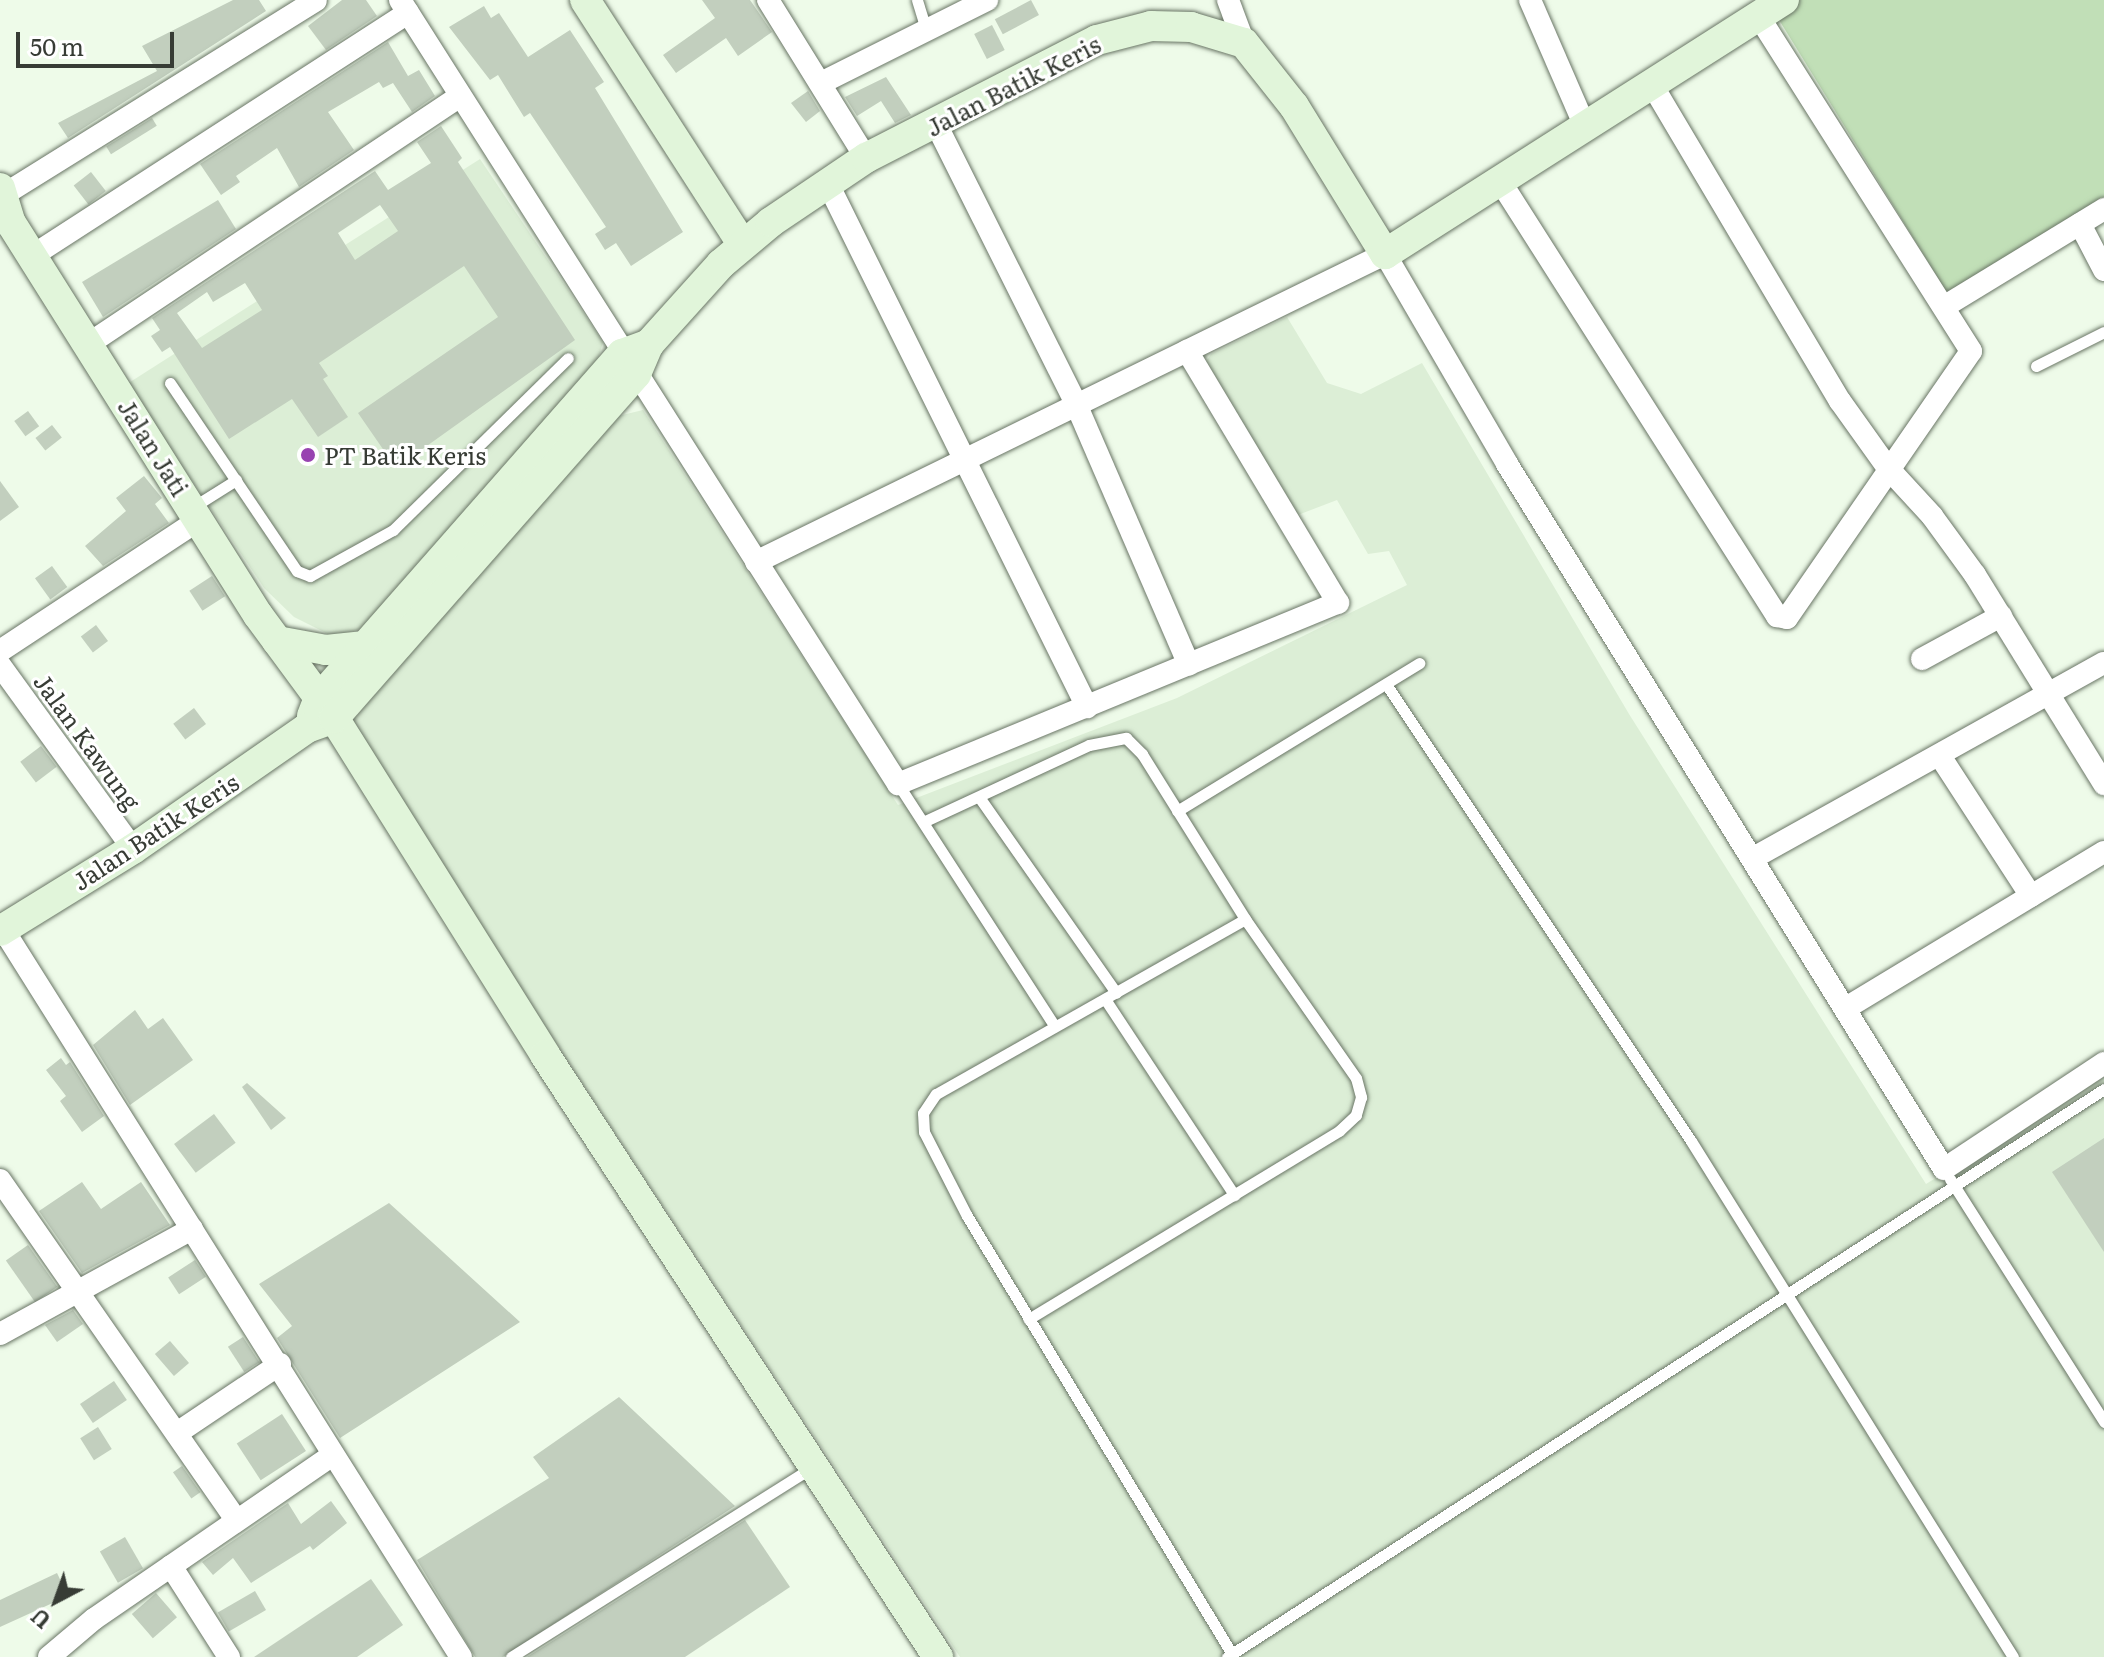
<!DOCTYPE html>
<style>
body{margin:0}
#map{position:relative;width:2104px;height:1657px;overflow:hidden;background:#eefbe9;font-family:Literata,serif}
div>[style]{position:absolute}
.built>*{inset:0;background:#dceed6}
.green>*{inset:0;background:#c1dfb7}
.building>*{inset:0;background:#c2cfbe;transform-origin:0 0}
.roads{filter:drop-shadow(0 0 2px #697565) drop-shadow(0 0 2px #697565)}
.lane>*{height:11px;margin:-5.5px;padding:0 5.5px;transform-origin:5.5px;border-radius:5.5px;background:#fff}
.street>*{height:22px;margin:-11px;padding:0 11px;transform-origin:11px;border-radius:11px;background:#fff}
.secondary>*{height:30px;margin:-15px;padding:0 15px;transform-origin:15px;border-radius:15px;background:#e1f5da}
.dots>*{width:22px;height:22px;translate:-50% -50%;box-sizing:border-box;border:4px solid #fff;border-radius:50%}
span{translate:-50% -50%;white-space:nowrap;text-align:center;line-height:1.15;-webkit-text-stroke:6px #fff;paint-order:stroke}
.street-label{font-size:24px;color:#373c35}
.poi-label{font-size:24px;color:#373c35}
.left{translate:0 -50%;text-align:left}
.north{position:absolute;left:16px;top:1561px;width:80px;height:80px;-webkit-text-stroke:6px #fff;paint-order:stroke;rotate:221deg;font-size:22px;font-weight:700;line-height:32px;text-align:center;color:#373c35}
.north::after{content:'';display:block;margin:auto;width:28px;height:36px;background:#373c35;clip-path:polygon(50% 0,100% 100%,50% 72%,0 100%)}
.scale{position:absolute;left:16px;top:32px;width:158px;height:36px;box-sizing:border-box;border:4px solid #373c35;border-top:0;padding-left:10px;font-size:24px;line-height:28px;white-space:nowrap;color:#373c35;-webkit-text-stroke:6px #fff;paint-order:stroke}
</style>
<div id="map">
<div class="built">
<i style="clip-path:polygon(480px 159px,603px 342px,598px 359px,363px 628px,334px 637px,294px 617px,264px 588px,127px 384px)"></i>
<i style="clip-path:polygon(1287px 317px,1327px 383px,1361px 394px,1422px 363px,1629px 714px,1926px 1184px,2104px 1075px,2104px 1657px,960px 1657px,352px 733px,355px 708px,614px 417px,643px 410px,898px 805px,1177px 698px,1407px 585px,1389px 551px,1368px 554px,1337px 500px,1290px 518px,1200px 371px,1211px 354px)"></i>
</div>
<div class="green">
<i style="clip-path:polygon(1800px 0,2104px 0,2104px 197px,1949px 296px,1776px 15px)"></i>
</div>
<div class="building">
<i style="clip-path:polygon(233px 0,259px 0,266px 11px,68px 138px,58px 123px,157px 71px,142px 46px)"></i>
<i style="clip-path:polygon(342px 0,366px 0,377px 16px,326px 50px,308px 26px)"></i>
<i style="clip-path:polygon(702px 0,750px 0,772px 32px,738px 56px,726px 38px,676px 73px,663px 55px,715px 18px)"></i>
<i style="left:1031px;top:0;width:17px;height:41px;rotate:62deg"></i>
<i style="clip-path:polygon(484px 6px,491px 18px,499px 13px,528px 57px,570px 30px,604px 82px,595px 88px,683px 232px,631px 266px,616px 243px,605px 250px,595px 234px,606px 227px,530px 113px,524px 117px,498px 75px,490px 80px,449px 27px)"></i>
<i style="left:992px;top:25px;width:28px;height:20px;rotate:63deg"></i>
<i style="clip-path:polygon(388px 42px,408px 76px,419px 70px,435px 96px,412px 112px,393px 83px,383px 88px,379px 82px,328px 112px,354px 150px,299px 187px,277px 148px,236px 176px,240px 182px,221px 195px,200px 164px)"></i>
<i style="clip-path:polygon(886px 77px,911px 115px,895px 123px,881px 101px,857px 116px,845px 97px)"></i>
<i style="clip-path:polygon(808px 91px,820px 111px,806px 122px,791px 103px)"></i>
<i style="left:152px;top:118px;width:9px;height:54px;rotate:58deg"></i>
<i style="clip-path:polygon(evenodd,441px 126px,462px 158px,458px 162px,575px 340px,396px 468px,358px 413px,498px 317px,464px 266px,319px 363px,328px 376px,323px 379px,348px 417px,318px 437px,292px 399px,229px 439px,170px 347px,162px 352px,151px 336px,160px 330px,152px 318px,375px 171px,388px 190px,431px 163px,417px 142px,441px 126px,380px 205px,398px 231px,355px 260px,338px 233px,380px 205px,441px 126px,245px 283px,262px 310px,202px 348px,177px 313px,207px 292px,213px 302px,245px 283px)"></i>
<i style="left:91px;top:172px;width:24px;height:22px;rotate:52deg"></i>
<i style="clip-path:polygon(218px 200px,236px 229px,103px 317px,82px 282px)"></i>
<i style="left:28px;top:411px;width:19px;height:17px;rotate:54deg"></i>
<i style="left:52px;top:425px;width:16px;height:21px;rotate:52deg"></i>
<i style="clip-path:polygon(144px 476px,162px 498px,155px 504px,169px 523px,103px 566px,85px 546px,126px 511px,116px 498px)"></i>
<i style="clip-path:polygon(0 481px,19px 507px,0 521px)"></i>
<i style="left:52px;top:566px;width:26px;height:21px;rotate:54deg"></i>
<i style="left:212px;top:576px;width:24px;height:27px;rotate:57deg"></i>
<i style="left:96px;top:625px;width:20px;height:19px;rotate:53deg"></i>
<i style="left:194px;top:708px;width:20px;height:26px;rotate:53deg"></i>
<i style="left:41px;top:746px;width:26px;height:26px;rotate:53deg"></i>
<i style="clip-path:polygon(135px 1010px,148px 1029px,163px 1018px,193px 1060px,130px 1105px,93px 1045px)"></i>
<i style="clip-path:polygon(61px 1058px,66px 1065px,70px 1062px,104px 1116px,82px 1132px,60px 1101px,66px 1096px,46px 1070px)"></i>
<i style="clip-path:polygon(247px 1083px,286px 1118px,271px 1130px,242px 1087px)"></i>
<i style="left:214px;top:1114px;width:36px;height:50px;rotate:53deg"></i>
<i style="clip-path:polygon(2104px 1138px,2104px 1252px,2052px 1172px)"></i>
<i style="clip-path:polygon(82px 1182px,101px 1209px,141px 1182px,170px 1225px,82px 1273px,39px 1211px)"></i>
<i style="clip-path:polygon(389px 1203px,520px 1322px,340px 1438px,277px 1338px,292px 1326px,259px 1284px)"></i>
<i style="left:28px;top:1245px;width:51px;height:27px;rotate:55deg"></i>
<i style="left:195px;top:1260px;width:20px;height:32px;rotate:57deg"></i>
<i style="clip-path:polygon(73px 1310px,83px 1324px,57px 1342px,45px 1325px)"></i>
<i style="left:243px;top:1337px;width:30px;height:18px;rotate:57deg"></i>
<i style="left:170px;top:1341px;width:29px;height:20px;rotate:49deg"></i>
<i style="left:114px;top:1381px;width:23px;height:41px;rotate:56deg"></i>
<i style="clip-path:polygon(619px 1397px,735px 1506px,503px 1657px,475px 1657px,417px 1560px,549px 1478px,533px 1457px)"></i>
<i style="left:282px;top:1414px;width:44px;height:54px;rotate:57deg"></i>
<i style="left:98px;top:1427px;width:26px;height:21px;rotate:58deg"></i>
<i style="left:182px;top:1466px;width:32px;height:11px;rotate:55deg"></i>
<i style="clip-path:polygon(331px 1501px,347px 1523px,313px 1550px,310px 1546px,251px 1583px,233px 1558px,213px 1575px,202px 1562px,288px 1503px,301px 1524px)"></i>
<i style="clip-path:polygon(745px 1520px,790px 1587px,685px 1657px,527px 1657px)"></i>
<i style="left:125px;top:1537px;width:36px;height:29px;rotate:60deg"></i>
<i style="clip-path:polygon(57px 1573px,68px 1596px,0 1627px,0 1600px)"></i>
<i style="clip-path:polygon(371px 1579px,403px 1625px,357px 1657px,254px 1657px)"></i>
<i style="left:255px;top:1591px;width:22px;height:43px;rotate:60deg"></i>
<i style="left:156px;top:1593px;width:32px;height:32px;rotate:49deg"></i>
</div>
<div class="roads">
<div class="lane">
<i style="left:917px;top:0;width:31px;rotate:73deg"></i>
<i style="left:2036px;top:366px;width:76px;rotate:-26.6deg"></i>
<i style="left:170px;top:383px;width:227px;rotate:56deg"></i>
<i style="left:297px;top:571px;width:14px;rotate:21deg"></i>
<i style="left:310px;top:576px;width:95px;rotate:-29deg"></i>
<i style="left:393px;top:530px;width:245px;rotate:-44.5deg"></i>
<i style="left:193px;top:507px;width:51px;rotate:-32.1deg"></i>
<i style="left:1386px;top:684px;width:549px;rotate:56.28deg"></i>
<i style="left:1691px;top:1141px;width:608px;rotate:58.03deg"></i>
<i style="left:898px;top:784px;width:287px;rotate:57.1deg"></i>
<i style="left:979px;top:797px;width:239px;rotate:55deg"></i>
<i style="left:1177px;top:811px;width:284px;rotate:-31.4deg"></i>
<i style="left:923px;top:822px;width:183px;rotate:-24.9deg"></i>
<i style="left:1089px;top:745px;width:38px;rotate:-11deg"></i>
<i style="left:1126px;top:738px;width:23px;rotate:45deg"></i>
<i style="left:1142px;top:754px;width:195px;rotate:58deg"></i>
<i style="left:1245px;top:919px;width:194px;rotate:55.1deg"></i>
<i style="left:1356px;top:1078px;width:20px;rotate:75deg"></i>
<i style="left:1361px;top:1097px;width:19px;rotate:106deg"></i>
<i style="left:1356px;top:1115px;width:23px;rotate:137deg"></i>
<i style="left:1339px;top:1131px;width:363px;rotate:148.8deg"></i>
<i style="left:1105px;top:999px;width:235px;rotate:56.6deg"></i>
<i style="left:1950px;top:1179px;width:288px;rotate:57.6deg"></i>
<i style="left:1232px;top:1654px;width:512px;rotate:-121.17deg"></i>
<i style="left:967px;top:1216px;width:94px;rotate:-117.1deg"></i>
<i style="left:924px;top:1132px;width:19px;rotate:-93deg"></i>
<i style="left:923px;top:1113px;width:23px;rotate:-56deg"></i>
<i style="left:936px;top:1094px;width:355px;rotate:-29.5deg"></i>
<i style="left:511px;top:1657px;width:355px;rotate:-32.2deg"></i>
<i style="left:1227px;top:1657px;width:1045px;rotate:-32.93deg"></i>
</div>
<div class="street">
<i style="left:400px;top:0;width:929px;rotate:57.58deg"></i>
<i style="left:898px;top:784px;width:476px;rotate:-22.4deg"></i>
<i style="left:1338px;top:603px;width:294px;rotate:-120.9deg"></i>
<i style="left:768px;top:0;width:186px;rotate:58.2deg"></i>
<i style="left:1228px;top:0;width:46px;rotate:69.6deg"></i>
<i style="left:1530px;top:0;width:135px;rotate:66.5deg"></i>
<i style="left:821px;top:83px;width:186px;rotate:-26.6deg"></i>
<i style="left:1651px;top:83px;width:370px;rotate:59.3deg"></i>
<i style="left:1840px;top:401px;width:81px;rotate:54.5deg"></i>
<i style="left:1887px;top:467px;width:67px;rotate:47.4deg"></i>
<i style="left:1932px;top:516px;width:73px;rotate:53.9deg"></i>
<i style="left:1975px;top:575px;width:246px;rotate:58.3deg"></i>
<i style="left:936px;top:124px;width:313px;rotate:63.4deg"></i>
<i style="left:1076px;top:404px;width:284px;rotate:66.6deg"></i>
<i style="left:1500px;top:181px;width:516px;rotate:57.51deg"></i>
<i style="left:1777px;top:616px;width:10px;rotate:11deg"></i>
<i style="left:1787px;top:618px;width:324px;rotate:-55.4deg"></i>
<i style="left:1971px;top:351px;width:396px;rotate:-122.4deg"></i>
<i style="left:828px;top:184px;width:584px;rotate:63.65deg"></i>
<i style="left:0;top:197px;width:372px;rotate:-31.9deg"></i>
<i style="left:2080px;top:224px;width:52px;rotate:62.4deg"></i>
<i style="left:32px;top:256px;width:448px;rotate:-32.9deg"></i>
<i style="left:1947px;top:305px;width:184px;rotate:-31.4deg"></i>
<i style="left:90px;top:343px;width:443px;rotate:-33.7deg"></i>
<i style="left:756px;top:562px;width:700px;rotate:-26.09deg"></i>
<i style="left:1385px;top:254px;width:243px;rotate:59.8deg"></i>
<i style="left:1507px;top:464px;width:829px;rotate:58.21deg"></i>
<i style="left:1944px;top:1169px;width:192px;rotate:-33.5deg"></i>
<i style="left:0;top:651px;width:238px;rotate:-33.4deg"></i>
<i style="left:1922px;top:659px;width:90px;rotate:-28.6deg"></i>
<i style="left:0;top:665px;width:227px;rotate:54.1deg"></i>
<i style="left:1940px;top:756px;width:167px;rotate:57deg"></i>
<i style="left:1755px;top:857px;width:399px;rotate:-29.1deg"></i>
<i style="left:3px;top:929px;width:860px;rotate:57.83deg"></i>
<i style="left:1846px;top:1008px;width:301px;rotate:-31.2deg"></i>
<i style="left:0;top:1180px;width:413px;rotate:55.2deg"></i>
<i style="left:0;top:1334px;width:219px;rotate:-28.7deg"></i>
<i style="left:177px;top:1433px;width:124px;rotate:-33.8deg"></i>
<i style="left:171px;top:1566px;width:108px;rotate:57.5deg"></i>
<i style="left:49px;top:1657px;width:59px;rotate:-40.2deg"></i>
<i style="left:94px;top:1619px;width:290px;rotate:-34.5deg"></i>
</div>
<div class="secondary">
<i style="left:585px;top:0;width:290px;rotate:57.2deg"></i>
<i style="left:0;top:188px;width:37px;rotate:73deg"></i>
<i style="left:11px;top:223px;width:463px;rotate:57.8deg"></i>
<i style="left:258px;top:615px;width:128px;rotate:53.6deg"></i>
<i style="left:334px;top:718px;width:398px;rotate:57.9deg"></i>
<i style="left:545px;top:1055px;width:719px;rotate:56.86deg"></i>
<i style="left:277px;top:641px;width:50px;rotate:10.4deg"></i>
<i style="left:326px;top:650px;width:39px;rotate:-6deg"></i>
<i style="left:312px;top:716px;width:17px;rotate:-69deg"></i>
<i style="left:318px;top:700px;width:461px;rotate:-48.7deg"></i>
<i style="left:622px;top:354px;width:29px;rotate:-20deg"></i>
<i style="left:0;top:931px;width:156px;rotate:-31.7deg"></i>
<i style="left:133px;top:849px;width:212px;rotate:-34.8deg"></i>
<i style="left:307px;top:728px;width:29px;rotate:-20deg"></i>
<i style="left:334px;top:718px;width:458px;rotate:-48.7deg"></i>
<i style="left:636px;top:374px;width:33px;rotate:-67deg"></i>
<i style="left:649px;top:344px;width:108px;rotate:-48deg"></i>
<i style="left:721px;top:264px;width:65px;rotate:-40deg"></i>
<i style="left:771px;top:222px;width:115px;rotate:-34deg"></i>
<i style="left:866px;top:158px;width:259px;rotate:-27.1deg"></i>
<i style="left:1097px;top:40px;width:56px;rotate:-14.5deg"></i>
<i style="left:1151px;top:26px;width:40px;rotate:1.4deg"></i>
<i style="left:1191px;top:27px;width:55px;rotate:16.8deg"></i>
<i style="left:1244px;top:43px;width:80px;rotate:51.6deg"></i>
<i style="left:1294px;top:106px;width:174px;rotate:58.4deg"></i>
<i style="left:1385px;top:254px;width:473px;rotate:-32.5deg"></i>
</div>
</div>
<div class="dots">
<i style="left:308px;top:455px;background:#9843b1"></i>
</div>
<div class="street-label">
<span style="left:1013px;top:85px;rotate:-27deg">Jalan Batik Keris</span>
<span style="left:154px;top:447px;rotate:58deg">Jalan Jati</span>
<span style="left:88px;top:741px;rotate:54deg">Jalan Kawung</span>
<span style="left:155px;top:831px;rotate:-33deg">Jalan Batik Keris</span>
</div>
<div class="poi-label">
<span class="left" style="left:324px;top:455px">PT Batik Keris</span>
</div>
<div class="north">U</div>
<div class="scale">50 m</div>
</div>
